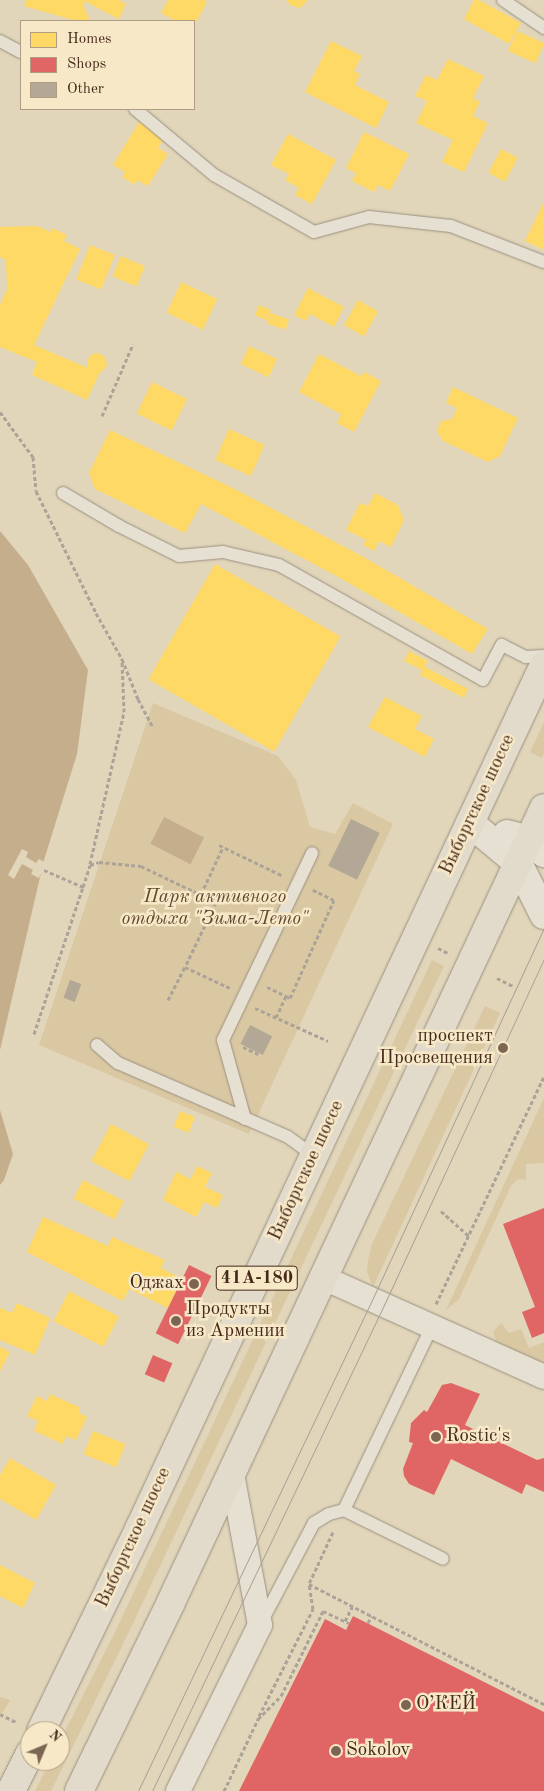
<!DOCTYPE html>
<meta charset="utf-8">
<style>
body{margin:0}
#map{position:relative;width:544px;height:1791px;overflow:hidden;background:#e1d5ba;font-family:"Old Standard TT",serif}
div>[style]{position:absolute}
.green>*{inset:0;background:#dac8a3}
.water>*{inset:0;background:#c4ae8c;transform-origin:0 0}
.pier>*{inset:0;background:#e1d5ba}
.homes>*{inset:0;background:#ffd966;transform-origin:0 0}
.shops>*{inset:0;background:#e06666;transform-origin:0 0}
.building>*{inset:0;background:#b2a895;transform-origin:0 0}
.path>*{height:3px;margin-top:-1.5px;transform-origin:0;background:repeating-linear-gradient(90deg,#aba397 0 4px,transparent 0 6.5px)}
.roads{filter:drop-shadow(0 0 1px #9a907f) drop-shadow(0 0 1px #9a907f)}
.lane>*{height:12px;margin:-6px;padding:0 6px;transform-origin:6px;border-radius:6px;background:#e6e0d3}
.street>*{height:24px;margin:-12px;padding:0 12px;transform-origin:12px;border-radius:12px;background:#e6e0d3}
.secondary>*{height:28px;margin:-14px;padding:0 14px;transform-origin:14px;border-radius:14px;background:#e6e0d3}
.primary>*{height:28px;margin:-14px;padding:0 14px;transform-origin:14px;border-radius:14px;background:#e2dbcb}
.tram>*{height:1px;margin:-0.5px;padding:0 0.5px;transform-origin:0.5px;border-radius:0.5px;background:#aba397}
.dots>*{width:14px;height:14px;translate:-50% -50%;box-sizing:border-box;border:2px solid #f7e8c7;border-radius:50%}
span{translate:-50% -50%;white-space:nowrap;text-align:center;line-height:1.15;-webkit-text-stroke:5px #f7e8c7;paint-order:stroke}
.shield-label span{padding:1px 4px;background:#f7e8c7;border:1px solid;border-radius:4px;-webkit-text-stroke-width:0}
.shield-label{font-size:18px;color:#45291a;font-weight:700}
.street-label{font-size:19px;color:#45291a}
.park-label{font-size:19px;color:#624732;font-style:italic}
.poi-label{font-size:19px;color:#45291a}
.right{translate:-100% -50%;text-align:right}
.left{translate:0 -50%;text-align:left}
.legend{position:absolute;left:20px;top:20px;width:175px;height:90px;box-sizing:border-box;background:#f7e8c7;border:1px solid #b09c82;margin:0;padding:6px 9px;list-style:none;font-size:15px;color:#45291a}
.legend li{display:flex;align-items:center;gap:10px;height:25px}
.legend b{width:25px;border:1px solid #b09c82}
.north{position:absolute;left:20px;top:1721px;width:50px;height:50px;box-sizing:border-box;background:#f7e8c7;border:1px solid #b09c82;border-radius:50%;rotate:45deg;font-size:14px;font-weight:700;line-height:20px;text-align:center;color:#45291a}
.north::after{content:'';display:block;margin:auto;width:18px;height:22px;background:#7c6552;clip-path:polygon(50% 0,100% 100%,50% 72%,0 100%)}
</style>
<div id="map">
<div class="green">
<i style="clip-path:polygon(153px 703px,278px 756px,296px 780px,310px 827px,335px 834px,353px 803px,393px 824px,249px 1134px,39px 1045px)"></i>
<i style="clip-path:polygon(544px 722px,544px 753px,542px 758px,530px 752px)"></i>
<i style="clip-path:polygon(432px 960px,444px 966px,125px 1640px,51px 1791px,35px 1791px,50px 1761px,60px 1761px,60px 1741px,114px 1634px)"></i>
<i style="clip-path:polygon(485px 1006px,500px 1013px,373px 1287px,367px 1272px,368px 1260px,372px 1244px)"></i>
<i style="clip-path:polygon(544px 1098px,544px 1163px,526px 1164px,526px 1180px,518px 1179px,511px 1186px,459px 1299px,446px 1310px)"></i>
<i style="clip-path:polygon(501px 1323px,509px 1333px,521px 1329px,529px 1348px,544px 1342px,544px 1365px,497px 1344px,493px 1332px)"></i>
<i style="clip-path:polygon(0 1697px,10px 1700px,0 1717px)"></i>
</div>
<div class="water">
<i style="clip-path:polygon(0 531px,28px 565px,88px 670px,77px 754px,44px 860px,0 1050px)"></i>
<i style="left:164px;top:817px;width:45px;height:30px;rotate:27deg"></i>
<i style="clip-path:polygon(0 1110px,13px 1154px,4px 1180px,0 1185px)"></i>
</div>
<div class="pier">
<i style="clip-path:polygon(22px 849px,28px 852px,26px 857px,36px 863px,39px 859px,46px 863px,39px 878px,31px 874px,33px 870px,22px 864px,14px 879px,8px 875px)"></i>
</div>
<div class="homes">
<i style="clip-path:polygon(26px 0,119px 0,126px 4px,119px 19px,84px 1px,83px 4px,90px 21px,76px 21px,24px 6px)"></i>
<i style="clip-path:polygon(168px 0,204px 0,207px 2px,194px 26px,194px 21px,176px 21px,161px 13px)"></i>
<i style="clip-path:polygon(286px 0,308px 0,300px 8px,290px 5px)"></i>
<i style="clip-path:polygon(474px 0,479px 0,521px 23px,509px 44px,464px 19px)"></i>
<i style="left:517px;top:31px;width:30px;height:22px;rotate:24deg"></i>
<i style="clip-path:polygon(331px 41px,362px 56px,354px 71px,360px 74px,355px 85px,389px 102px,376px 128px,305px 92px)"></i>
<i style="clip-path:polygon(448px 59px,484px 76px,473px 98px,480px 102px,473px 116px,488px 123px,464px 172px,442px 162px,453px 140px,416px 123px,427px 101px,415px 96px,426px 75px,437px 80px)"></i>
<i style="clip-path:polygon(139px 122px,164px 138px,158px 148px,168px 154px,148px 186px,137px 180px,135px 185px,122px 177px,125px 172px,113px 165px)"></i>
<i style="clip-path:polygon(364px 132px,409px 154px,390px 191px,378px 185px,374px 192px,352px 181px,356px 173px,346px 168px)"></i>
<i style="clip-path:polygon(288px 134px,336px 160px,312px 204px,295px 195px,299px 188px,285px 180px,289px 174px,271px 165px)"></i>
<i style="left:501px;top:149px;width:19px;height:27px;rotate:28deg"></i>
<i style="clip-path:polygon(544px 201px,544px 250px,525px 241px)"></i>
<i style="clip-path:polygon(37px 226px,51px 232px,52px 228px,67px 235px,64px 241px,80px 249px,34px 345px,88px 368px,87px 361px,92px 354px,99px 353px,106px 358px,107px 366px,99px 374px,87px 400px,32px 375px,37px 362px,0 347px,0 305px,7px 289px,6px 260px,0 257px,0 227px)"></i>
<i style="left:90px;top:245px;width:27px;height:37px;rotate:22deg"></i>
<i style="left:121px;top:256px;width:26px;height:22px;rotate:23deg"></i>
<i style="left:181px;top:282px;width:40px;height:34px;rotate:25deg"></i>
<i style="clip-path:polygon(308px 288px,344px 307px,334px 327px,310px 314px,306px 321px,294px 315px)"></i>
<i style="left:358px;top:300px;width:23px;height:29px;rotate:29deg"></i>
<i style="left:259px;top:305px;width:13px;height:11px;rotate:23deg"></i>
<i style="left:270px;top:313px;width:20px;height:11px;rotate:18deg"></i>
<i style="left:249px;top:346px;width:31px;height:20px;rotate:25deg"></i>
<i style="clip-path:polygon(319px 354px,361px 376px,364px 372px,381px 381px,354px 432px,337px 423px,341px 414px,299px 392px)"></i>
<i style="left:152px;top:382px;width:39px;height:35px;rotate:26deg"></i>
<i style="clip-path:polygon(453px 387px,518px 418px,500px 456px,488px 462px,443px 441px,437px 431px,441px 421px,452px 419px,457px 408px,446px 403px)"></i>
<i style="left:229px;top:429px;width:39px;height:34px;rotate:24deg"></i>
<i style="clip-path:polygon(110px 430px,233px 488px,360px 555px,488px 629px,472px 654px,342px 579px,201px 504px,185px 533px,95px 489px,89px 473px)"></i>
<i style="clip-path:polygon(375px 493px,398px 505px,404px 520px,391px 547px,379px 541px,374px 551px,363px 545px,366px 540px,346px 530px,360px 503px,368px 506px)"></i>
<i style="left:215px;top:564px;width:145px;height:133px;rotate:30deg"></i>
<i style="clip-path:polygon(409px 651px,428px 661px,425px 667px,468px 689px,464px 698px,420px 675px,422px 670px,404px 661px)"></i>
<i style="clip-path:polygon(385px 697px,422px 716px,415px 729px,434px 739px,425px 757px,368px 727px)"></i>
<i style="left:180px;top:1111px;width:16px;height:17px;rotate:22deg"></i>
<i style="left:111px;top:1124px;width:43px;height:42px;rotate:28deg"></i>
<i style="clip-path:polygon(197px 1166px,212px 1173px,205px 1187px,223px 1195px,217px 1208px,204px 1202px,196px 1217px,163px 1200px,176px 1172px,191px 1179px)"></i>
<i style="left:83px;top:1180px;width:46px;height:21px;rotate:27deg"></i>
<i style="clip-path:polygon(43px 1217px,108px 1246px,112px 1237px,165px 1260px,161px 1268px,177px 1276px,171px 1288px,176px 1291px,168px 1308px,129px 1289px,123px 1301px,27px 1252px)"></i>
<i style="left:69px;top:1291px;width:56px;height:34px;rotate:27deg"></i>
<i style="clip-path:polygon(17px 1303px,50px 1318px,35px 1355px,0 1340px,0 1308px,12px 1313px)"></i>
<i style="clip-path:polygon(0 1347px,10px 1352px,0 1371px)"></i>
<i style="clip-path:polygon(50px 1394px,79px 1407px,79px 1413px,87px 1417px,76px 1440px,66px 1436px,63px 1444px,34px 1431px,38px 1421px,27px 1416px,37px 1396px,47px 1401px)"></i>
<i style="left:93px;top:1431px;width:35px;height:25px;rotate:22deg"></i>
<i style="clip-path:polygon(10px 1458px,56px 1485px,36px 1520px,0 1499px,0 1475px)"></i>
<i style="clip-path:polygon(0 1565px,35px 1583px,23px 1608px,0 1596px)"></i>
</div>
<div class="shops">
<i style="clip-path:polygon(544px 1208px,544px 1333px,532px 1338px,522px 1312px,535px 1307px,503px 1224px)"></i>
<i style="left:189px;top:1265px;width:25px;height:76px;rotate:26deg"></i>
<i style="left:153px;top:1355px;width:21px;height:21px;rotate:23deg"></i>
<i style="clip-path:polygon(451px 1383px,480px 1394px,465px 1425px,537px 1460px,544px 1458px,544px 1492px,526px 1484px,522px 1494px,451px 1459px,434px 1495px,409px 1484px,404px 1476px,403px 1469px,413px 1443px,409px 1442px,411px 1423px,424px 1410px,427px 1412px,442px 1385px)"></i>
<i style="clip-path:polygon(353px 1616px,544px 1712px,544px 1791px,239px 1791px,325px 1619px,346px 1630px)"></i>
</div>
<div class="building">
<i style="left:351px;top:819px;width:32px;height:52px;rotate:26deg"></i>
<i style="left:70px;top:980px;width:12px;height:19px;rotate:20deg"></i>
<i style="left:250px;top:1025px;width:25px;height:21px;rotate:27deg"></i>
</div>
<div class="path">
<i style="left:0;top:412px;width:56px;rotate:53.7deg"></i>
<i style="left:33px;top:457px;width:34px;rotate:85deg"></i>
<i style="left:36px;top:491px;width:136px;rotate:63.8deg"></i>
<i style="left:96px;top:613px;width:53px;rotate:60.5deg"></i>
<i style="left:122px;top:659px;width:43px;rotate:68.2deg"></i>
<i style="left:138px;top:699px;width:32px;rotate:62deg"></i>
<i style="left:102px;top:416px;width:78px;rotate:-66.7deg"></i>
<i style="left:219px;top:845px;width:71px;rotate:25.8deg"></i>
<i style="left:90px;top:864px;width:156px;rotate:-77.4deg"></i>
<i style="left:124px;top:712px;width:51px;rotate:-92.2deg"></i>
<i style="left:44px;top:870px;width:43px;rotate:23.6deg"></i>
<i style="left:83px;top:887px;width:23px;rotate:-72deg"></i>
<i style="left:90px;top:865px;width:9px;rotate:-18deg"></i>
<i style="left:99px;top:862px;width:42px;rotate:5.4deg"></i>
<i style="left:141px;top:866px;width:83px;rotate:25.6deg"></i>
<i style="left:216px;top:902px;width:72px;rotate:115.5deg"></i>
<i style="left:185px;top:967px;width:50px;rotate:25deg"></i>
<i style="left:201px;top:894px;width:52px;rotate:-64.9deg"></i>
<i style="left:438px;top:948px;width:13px;rotate:27deg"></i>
<i style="left:497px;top:978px;width:18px;rotate:27deg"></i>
<i style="left:267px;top:987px;width:21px;rotate:25deg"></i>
<i style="left:286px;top:996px;width:23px;rotate:115deg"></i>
<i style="left:286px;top:996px;width:4px;rotate:27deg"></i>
<i style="left:290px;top:998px;width:107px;rotate:-65.8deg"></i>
<i style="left:334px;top:900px;width:25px;rotate:-154deg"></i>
<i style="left:168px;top:1000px;width:37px;rotate:-63deg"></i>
<i style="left:255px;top:1008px;width:80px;rotate:24.3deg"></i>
<i style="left:34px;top:1034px;width:155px;rotate:-71.6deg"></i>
<i style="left:243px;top:1047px;width:17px;rotate:25deg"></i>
<i style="left:441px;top:1211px;width:38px;rotate:42deg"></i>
<i style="left:436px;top:1304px;width:251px;rotate:-64.6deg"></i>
<i style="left:333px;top:1532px;width:57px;rotate:114.8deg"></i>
<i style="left:309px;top:1584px;width:264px;rotate:27.1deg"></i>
<i style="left:345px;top:1621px;width:16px;rotate:-63deg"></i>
<i style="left:368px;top:1623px;width:8px;rotate:-67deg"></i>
<i style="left:0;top:1714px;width:18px;rotate:27deg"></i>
<i style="left:259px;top:1716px;width:120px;rotate:-63.2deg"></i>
<i style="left:313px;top:1609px;width:25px;rotate:-99deg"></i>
<i style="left:224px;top:1791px;width:80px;rotate:-64.7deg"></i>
<i style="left:258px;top:1719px;width:33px;rotate:-45deg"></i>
<i style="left:281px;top:1696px;width:95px;rotate:-63.7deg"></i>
<i style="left:323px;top:1611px;width:29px;rotate:25deg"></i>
</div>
<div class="roads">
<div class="lane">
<i style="left:503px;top:0;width:50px;rotate:34.3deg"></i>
<i style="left:0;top:41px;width:24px;rotate:28deg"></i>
<i style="left:135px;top:109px;width:103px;rotate:39.9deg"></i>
<i style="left:214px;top:175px;width:115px;rotate:29.7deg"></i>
<i style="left:314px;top:232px;width:57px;rotate:-15.3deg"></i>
<i style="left:369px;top:217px;width:82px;rotate:6.3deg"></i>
<i style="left:451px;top:226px;width:100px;rotate:21.2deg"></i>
<i style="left:63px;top:493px;width:65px;rotate:30.5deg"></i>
<i style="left:119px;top:526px;width:67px;rotate:26.6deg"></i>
<i style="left:179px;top:556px;width:44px;rotate:-5.2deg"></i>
<i style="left:223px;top:552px;width:57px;rotate:13.1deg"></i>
<i style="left:279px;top:565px;width:234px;rotate:29.4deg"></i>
<i style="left:483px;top:680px;width:40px;rotate:-62deg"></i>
<i style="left:502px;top:645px;width:27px;rotate:27deg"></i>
<i style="left:526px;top:657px;width:18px;rotate:-3deg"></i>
<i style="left:97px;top:1045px;width:28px;rotate:41deg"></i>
<i style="left:118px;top:1063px;width:185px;rotate:23.5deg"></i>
<i style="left:288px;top:1137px;width:32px;rotate:36deg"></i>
<i style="left:245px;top:1119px;width:82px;rotate:-105.6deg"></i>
<i style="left:223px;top:1040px;width:207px;rotate:-64.5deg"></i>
<i style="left:344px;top:1510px;width:204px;rotate:-64.4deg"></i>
<i style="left:261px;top:1623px;width:113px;rotate:-62.1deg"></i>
<i style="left:314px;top:1523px;width:17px;rotate:-31deg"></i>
<i style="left:329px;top:1514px;width:16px;rotate:-15deg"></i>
<i style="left:344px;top:1510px;width:110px;rotate:26.3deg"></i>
</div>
<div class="street">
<i style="left:324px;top:1278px;width:241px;rotate:24.2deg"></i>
<i style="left:178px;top:1791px;width:185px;rotate:-63.7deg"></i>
<i style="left:260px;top:1625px;width:154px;rotate:-100.5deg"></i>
</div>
<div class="secondary">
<i style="left:470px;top:823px;width:62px;rotate:39.8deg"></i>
<i style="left:518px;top:863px;width:58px;rotate:63.4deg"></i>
<i style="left:507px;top:834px;width:23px;rotate:15deg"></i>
<i style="left:529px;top:840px;width:20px;rotate:41deg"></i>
</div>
<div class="primary">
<i style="left:41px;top:1731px;width:227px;rotate:-64.1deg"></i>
<i style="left:140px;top:1527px;width:952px;rotate:-64.89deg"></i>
<i style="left:11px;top:1791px;width:42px;rotate:-63.4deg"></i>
<i style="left:79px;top:1791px;width:210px;rotate:-64deg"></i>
<i style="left:171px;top:1602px;width:877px;rotate:-64.84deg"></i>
</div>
</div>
<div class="tram">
<i style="left:138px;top:1791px;width:544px;rotate:-64.52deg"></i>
<i style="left:372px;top:1300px;width:410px;rotate:-65.2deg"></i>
<i style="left:152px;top:1791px;width:539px;rotate:-64.48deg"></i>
<i style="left:384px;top:1305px;width:381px;rotate:-65.2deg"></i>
</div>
<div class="dots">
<i style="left:503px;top:1048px;background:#7c6552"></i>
<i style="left:194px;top:1284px;background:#7c6552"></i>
<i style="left:176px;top:1321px;background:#7c6552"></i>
<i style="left:436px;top:1437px;background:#7c6552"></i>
<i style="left:406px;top:1705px;background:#7c6552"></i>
<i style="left:336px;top:1751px;background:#7c6552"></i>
</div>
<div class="shield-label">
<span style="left:257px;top:1278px">41А-180</span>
</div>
<div class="street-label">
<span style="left:478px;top:805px;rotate:-65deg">Выборгское шоссе</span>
<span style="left:307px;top:1171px;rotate:-65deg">Выборгское шоссе</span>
<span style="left:134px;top:1538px;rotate:-65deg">Выборгское шоссе</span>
</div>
<div class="park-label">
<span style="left:215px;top:909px">Парк активного<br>отдыха "Зима-Лето"</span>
</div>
<div class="poi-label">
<span class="right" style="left:493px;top:1048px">проспект<br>Просвещения</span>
<span class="right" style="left:184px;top:1284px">Оджах</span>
<span class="left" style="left:186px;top:1321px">Продукты<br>из Армении</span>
<span class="left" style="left:446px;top:1437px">Rostic's</span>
<span class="left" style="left:416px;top:1705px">О’КЕЙ</span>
<span class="left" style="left:346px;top:1751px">Sokolov</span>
</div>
<ul class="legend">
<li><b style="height:14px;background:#ffd966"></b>Homes</li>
<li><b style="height:14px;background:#e06666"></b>Shops</li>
<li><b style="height:14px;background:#b2a895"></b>Other</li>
</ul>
<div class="north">N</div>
</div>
